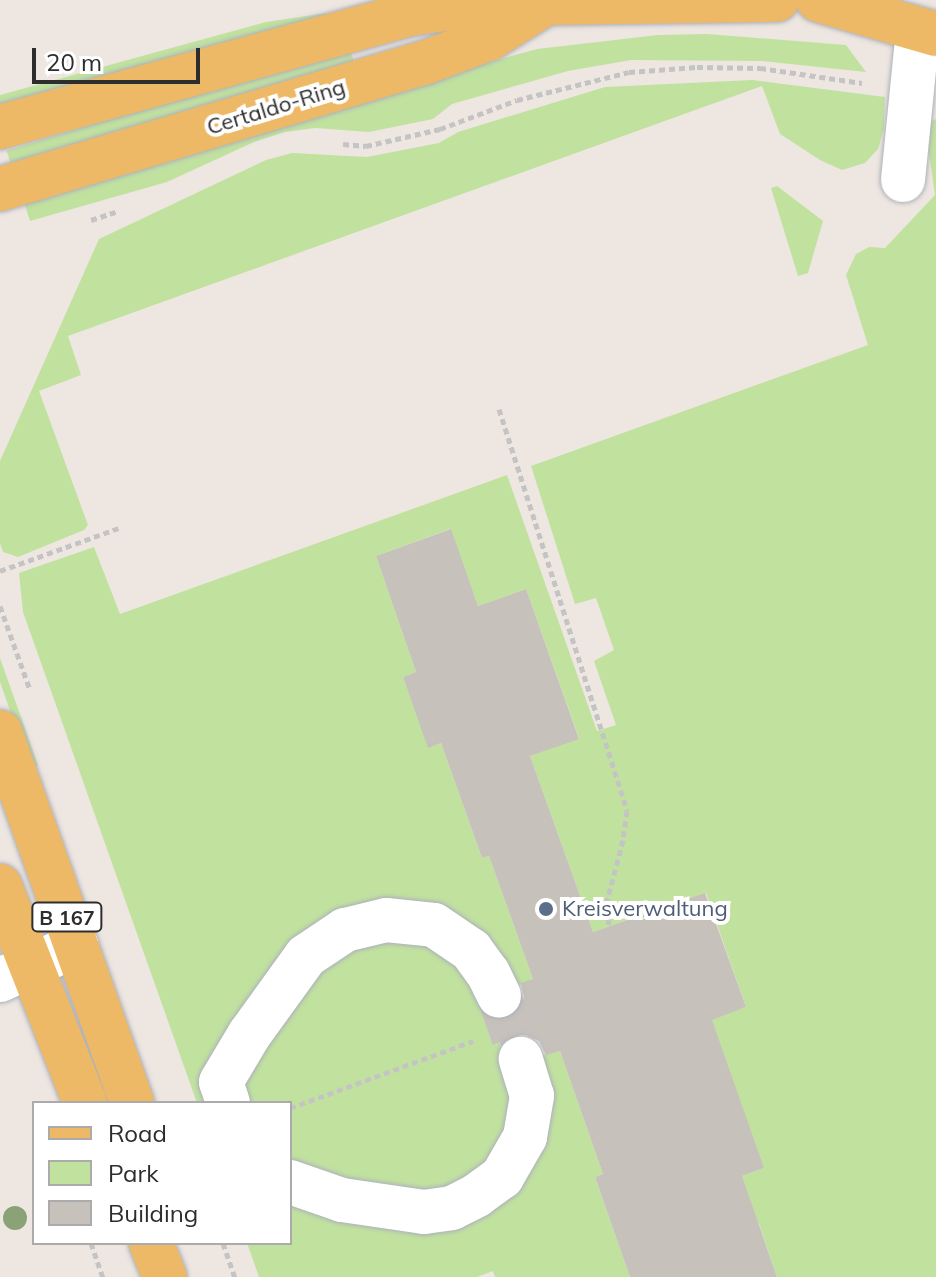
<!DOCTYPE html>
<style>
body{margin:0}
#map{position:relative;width:936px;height:1277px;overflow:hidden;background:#eee6e1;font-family:Mulish,sans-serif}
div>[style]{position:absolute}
.green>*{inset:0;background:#c1e29f;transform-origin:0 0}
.building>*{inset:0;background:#c7c1bc}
.minor-tunnel>*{height:44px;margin-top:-22px;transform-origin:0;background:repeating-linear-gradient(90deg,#c7c1bd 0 44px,transparent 0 66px)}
.path>*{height:5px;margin-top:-2.5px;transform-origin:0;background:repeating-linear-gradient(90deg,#c4c4c4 0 6px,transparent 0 10px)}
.roads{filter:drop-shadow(0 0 2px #adb1b9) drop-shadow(0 0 2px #adb1b9)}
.minor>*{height:44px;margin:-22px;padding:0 22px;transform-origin:22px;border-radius:22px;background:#fff}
.major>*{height:44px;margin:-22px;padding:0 22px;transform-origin:22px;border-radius:22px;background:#edb967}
.trees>*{width:24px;height:24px;margin:-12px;border-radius:50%;background:#8aa276}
.dots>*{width:22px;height:22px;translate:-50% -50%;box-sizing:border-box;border:4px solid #fff;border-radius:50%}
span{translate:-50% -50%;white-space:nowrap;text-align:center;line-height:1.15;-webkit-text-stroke:8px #fff;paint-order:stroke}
.shield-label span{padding:2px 6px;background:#fff;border:2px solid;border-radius:6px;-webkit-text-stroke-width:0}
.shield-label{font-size:20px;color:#2d2d2d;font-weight:700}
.street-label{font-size:22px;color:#2d2d2d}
.service-label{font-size:22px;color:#4e5e75}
.left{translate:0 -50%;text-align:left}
.legend{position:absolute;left:32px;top:1101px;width:260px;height:144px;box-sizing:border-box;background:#fff;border:2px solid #ababab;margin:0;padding:10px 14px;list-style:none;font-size:24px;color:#2d2d2d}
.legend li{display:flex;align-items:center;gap:16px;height:40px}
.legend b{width:40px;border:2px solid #ababab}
.scale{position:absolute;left:32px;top:48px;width:168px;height:36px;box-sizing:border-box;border:4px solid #2d2d2d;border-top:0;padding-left:10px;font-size:24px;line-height:28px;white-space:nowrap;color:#2d2d2d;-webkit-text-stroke:6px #fff;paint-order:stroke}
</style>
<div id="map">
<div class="green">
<i style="clip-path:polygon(327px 13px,328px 20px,0 115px,0 95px,266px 22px)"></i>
<i style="clip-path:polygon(707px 34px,846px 45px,866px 72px,761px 61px,631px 60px,568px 71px,452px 104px,433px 119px,369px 132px,315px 128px,285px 132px,254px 142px,167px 182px,30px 221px,24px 202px,360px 98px,537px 49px,658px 35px)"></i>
<i style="left:349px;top:46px;width:24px;height:358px;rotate:73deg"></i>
<i style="clip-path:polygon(752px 80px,885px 97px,884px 128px,878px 149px,865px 163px,842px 170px,820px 160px,780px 134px,762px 86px,68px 336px,81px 375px,39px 391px,88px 525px,84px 530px,18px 557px,3px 552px,0 543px,0 461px,99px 239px,266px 160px,292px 153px,367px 157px,439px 143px,458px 132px,605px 87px)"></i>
<i style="clip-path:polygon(936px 119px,936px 1277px,777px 1277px,759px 1224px,686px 1196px,764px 1168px,635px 1047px,746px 1007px,706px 893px,593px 932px,530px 756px,579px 738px,526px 589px,478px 606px,450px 529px,376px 556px,416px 672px,403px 677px,429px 747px,441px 743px,482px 858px,489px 856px,533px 979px,485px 1002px,507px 1064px,560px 1051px,603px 1174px,595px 1177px,630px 1277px,495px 1277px,493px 1271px,477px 1277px,259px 1277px,247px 1243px,290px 1243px,290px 1103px,197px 1103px,23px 612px,19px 573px,94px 547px,120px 614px,507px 475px,597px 731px,616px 725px,594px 661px,614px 650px,596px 598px,575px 604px,531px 466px,868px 345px,846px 275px,856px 254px,869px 247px,885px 248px,935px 195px,925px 124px)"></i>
<i style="clip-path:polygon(777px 186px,823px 221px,808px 273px,798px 276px,771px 188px)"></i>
<i style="clip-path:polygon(0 658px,38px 765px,30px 768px,0 682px)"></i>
</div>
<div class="building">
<i style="clip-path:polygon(451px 529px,478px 606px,526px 589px,579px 739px,530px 756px,593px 932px,705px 893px,746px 1007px,712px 1020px,764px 1168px,742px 1176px,777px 1277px,630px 1277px,595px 1177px,603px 1174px,560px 1051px,546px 1055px,539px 1041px,526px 1035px,513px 1035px,501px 1046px,491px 1019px,509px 1019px,519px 1011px,524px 997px,521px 983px,533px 979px,489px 856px,482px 858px,441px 743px,428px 748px,403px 677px,416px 672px,376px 556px)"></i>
</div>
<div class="minor-tunnel">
<i style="left:499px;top:996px;width:67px;rotate:70.8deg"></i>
</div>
<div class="path">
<i style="left:343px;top:144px;width:23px;rotate:5deg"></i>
<i style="left:366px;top:146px;width:76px;rotate:-12.9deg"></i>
<i style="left:440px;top:129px;width:82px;rotate:-20.6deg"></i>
<i style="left:517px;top:100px;width:115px;rotate:-14deg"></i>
<i style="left:629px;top:72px;width:68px;rotate:-4.2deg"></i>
<i style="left:697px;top:67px;width:63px;rotate:0.9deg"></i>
<i style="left:760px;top:68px;width:103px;rotate:8.4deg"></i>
<i style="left:91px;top:220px;width:26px;rotate:-18deg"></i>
<i style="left:499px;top:409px;width:422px;rotate:72.3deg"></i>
<i style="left:627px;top:811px;width:29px;rotate:98deg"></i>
<i style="left:623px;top:840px;width:71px;rotate:104.6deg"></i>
<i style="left:605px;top:909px;width:18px;rotate:74deg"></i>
<i style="left:0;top:571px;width:127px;rotate:-19.9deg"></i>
<i style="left:0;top:606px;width:89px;rotate:70.3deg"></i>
<i style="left:290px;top:1108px;width:195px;rotate:-20.1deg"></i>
<i style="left:91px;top:1243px;width:36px;rotate:71deg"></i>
<i style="left:223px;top:1243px;width:36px;rotate:71deg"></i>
</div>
<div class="roads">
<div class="minor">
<i style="left:903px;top:180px;width:151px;rotate:-84.3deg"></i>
<i style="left:0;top:980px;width:84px;rotate:-24.7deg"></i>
<i style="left:228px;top:1103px;width:22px;rotate:-108deg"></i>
<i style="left:221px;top:1082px;width:55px;rotate:-59.2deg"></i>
<i style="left:249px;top:1035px;width:97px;rotate:-54.2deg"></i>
<i style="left:306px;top:956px;width:47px;rotate:-33.7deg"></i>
<i style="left:345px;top:930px;width:42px;rotate:-13.7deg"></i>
<i style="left:386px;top:920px;width:48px;rotate:5.9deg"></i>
<i style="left:434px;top:925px;width:45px;rotate:34deg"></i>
<i style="left:471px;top:950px;width:29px;rotate:54deg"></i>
<i style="left:488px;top:973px;width:25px;rotate:64deg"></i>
<i style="left:290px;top:1182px;width:55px;rotate:19.1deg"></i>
<i style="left:342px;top:1200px;width:83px;rotate:8.3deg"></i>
<i style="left:424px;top:1212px;width:28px;rotate:-8deg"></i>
<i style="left:452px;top:1208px;width:28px;rotate:-27deg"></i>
<i style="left:477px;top:1195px;width:31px;rotate:-36deg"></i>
<i style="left:502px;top:1177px;width:46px;rotate:-60.1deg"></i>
<i style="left:525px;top:1137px;width:42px;rotate:-80.3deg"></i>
<i style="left:532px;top:1096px;width:39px;rotate:-107deg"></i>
</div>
<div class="major">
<i style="left:818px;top:0;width:123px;rotate:16.1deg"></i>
<i style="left:0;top:127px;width:425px;rotate:-15.4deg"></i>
<i style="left:410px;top:14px;width:69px;rotate:-8.4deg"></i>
<i style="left:478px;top:4px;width:299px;rotate:-0.8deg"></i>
<i style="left:0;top:189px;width:442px;rotate:-16.6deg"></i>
<i style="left:424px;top:63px;width:71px;rotate:-20.7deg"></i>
<i style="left:490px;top:38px;width:62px;rotate:-31.9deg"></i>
<i style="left:0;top:732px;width:394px;rotate:70.4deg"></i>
<i style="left:0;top:886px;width:233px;rotate:68.6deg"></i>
<i style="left:151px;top:1243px;width:37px;rotate:68deg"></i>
</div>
</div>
<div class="trees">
<i style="left:15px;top:1218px"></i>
</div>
<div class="dots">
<i style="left:546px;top:909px;background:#5c6f8a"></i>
</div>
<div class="shield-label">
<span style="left:67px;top:917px">B 167</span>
</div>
<div class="street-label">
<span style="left:276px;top:107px;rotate:-17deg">Certaldo-Ring</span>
</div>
<div class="service-label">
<span class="left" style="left:562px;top:909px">Kreisverwaltung</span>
</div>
<ul class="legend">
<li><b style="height:10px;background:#edb967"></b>Road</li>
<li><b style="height:22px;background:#c1e29f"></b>Park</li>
<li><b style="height:22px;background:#c7c1bc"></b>Building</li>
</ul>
<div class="scale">20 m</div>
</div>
